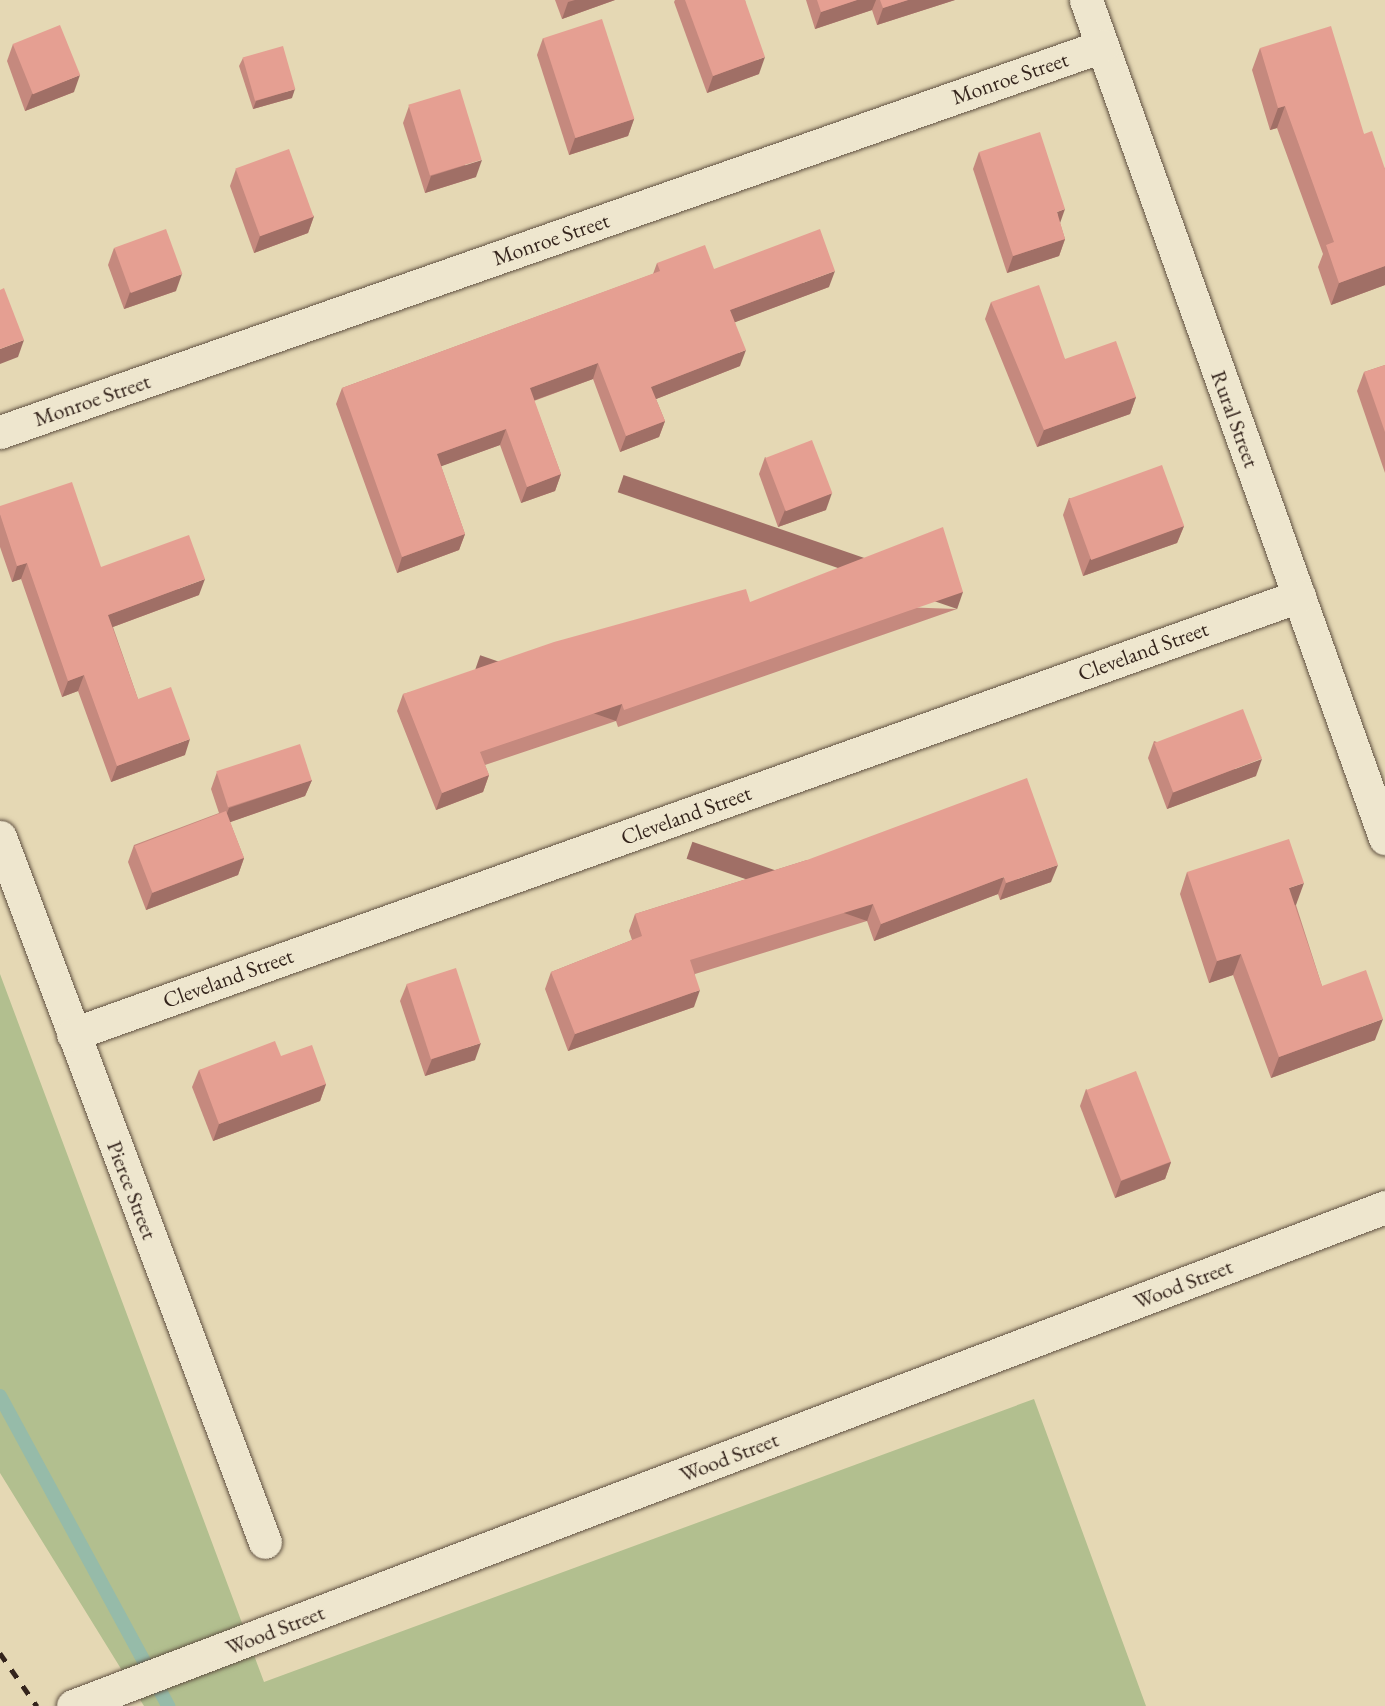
<!DOCTYPE html>
<style>
body{margin:0}
#map{position:relative;width:1385px;height:1706px;overflow:hidden;background:#e5d8b4;font-family:"EB Garamond",serif}
div>[style]{position:absolute}
.green>*{inset:0;background:#b2bf8f}
.stream>*{height:14px;margin:-7px;padding:0 7px;transform-origin:7px;border-radius:7px;background:#96bba9}
.roads{filter:drop-shadow(0 0 2px #605142) drop-shadow(0 0 2px #605142)}
.minor>*{height:33px;margin:-16.5px;padding:0 16.5px;transform-origin:16.5px;border-radius:16.5px;background:#eee6ce}
.rail>*{height:4.5px;margin-top:-2.25px;transform-origin:0;background:repeating-linear-gradient(90deg,#34241c 0 10px,transparent 0 20px)}
.wall>*{inset:0;background:#c5897e}
.shaded-wall>*{inset:0;background:#a06f66;transform-origin:0 0}
.building>*{inset:0;background:#e59f92;transform-origin:0 0}
span{translate:-50% -50%;white-space:nowrap;text-align:center;line-height:1.15;-webkit-text-stroke:5px #eee6ce;paint-order:stroke}
.street-label{font-size:22px;color:#34241c}
</style>
<div id="map">
<div class="green">
<i style="clip-path:polygon(0 974px,264px 1682px,1034px 1399px,1146px 1706px,144px 1706px,0 1473px)"></i>
</div>
<div class="stream">
<i style="left:0;top:1396px;width:353px;rotate:61.5deg"></i>
</div>
<div class="roads">
<div class="minor">
<i style="left:1086px;top:0;width:890px;rotate:70.36deg"></i>
<i style="left:0;top:432px;width:1168px;rotate:-19.3deg"></i>
<i style="left:0;top:837px;width:753px;rotate:69.4deg"></i>
<i style="left:73px;top:1034px;width:1302px;rotate:-19.66deg"></i>
<i style="left:73px;top:1706px;width:1404px;rotate:-20.82deg"></i>
</div>
</div>
<div class="rail">
<i style="left:0;top:1653px;width:65px;rotate:55.1deg"></i>
</div>
<div class="wall">
<i style="clip-path:polygon(555px 0,615px 0,562px 19px)"></i>
<i style="clip-path:polygon(675px 0,745px 0,759px 74px,707px 93px,674px 2px)"></i>
<i style="clip-path:polygon(806px 0,955px 0,877px 25px,872px 10px,815px 29px)"></i>
<i style="clip-path:polygon(543px 38px,634px 119px,628px 136px,569px 155px,537px 55px)"></i>
<i style="clip-path:polygon(13px 44px,74px 92px,25px 111px,7px 61px)"></i>
<i style="clip-path:polygon(1260px 48px,1364px 134px,1385px 169px,1385px 285px,1331px 305px,1318px 267px,1323px 254px,1277px 128px,1270px 130px,1252px 70px)"></i>
<i style="clip-path:polygon(243px 58px,292px 98px,253px 109px,239px 66px)"></i>
<i style="clip-path:polygon(409px 106px,476px 177px,425px 193px,403px 123px)"></i>
<i style="clip-path:polygon(979px 152px,1060px 223px,1065px 239px,1059px 256px,1007px 273px,973px 169px)"></i>
<i style="clip-path:polygon(236px 169px,314px 216px,308px 233px,254px 253px,230px 186px)"></i>
<i style="clip-path:polygon(114px 248px,176px 291px,124px 309px,108px 265px)"></i>
<i style="clip-path:polygon(657px 263px,714px 269px,829px 287px,735px 322px,740px 366px,656px 399px,665px 421px,659px 437px,620px 452px,593px 379px,534px 401px,561px 474px,555px 491px,521px 503px,500px 445px,441px 466px,465px 534px,459px 550px,397px 573px,336px 404px,342px 388px,653px 274px)"></i>
<i style="clip-path:polygon(991px 302px,1065px 359px,1136px 397px,1130px 414px,1037px 447px,985px 319px)"></i>
<i style="clip-path:polygon(1385px 365px,1385px 473px,1357px 391px,1364px 372px)"></i>
<i style="clip-path:polygon(765px 457px,826px 510px,778px 527px,759px 474px)"></i>
<i style="clip-path:polygon(1069px 498px,1184px 526px,1177px 543px,1083px 576px,1063px 515px)"></i>
<i style="clip-path:polygon(0 514px,101px 567px,199px 595px,113px 627px,138px 699px,185px 755px,111px 782px,78px 691px,62px 697px,21px 579px,12px 582px,0 547px)"></i>
<i style="clip-path:polygon(750px 602px,957px 609px,618px 727px,616px 721px,485px 765px,489px 775px,483px 792px,436px 810px,397px 711px,403px 694px)"></i>
<i style="clip-path:polygon(1154px 741px,1256px 776px,1167px 809px,1148px 758px)"></i>
<i style="clip-path:polygon(217px 772px,312px 780px,305px 796px,230px 822px,244px 858px,238px 875px,146px 910px,128px 862px,134px 845px,219px 813px,211px 789px)"></i>
<i style="clip-path:polygon(807px 860px,1051px 882px,1000px 900px,998px 894px,874px 941px,867px 921px,695px 974px,694px 1007px,568px 1051px,545px 989px,551px 972px,632px 940px,629px 931px,635px 914px)"></i>
<i style="clip-path:polygon(1187px 872px,1296px 905px,1322px 986px,1375px 1040px,1271px 1078px,1233px 975px,1209px 983px,1180px 894px)"></i>
<i style="clip-path:polygon(407px 984px,475px 1060px,425px 1076px,400px 1001px)"></i>
<i style="clip-path:polygon(281px 1056px,326px 1084px,320px 1101px,213px 1141px,192px 1087px,199px 1070px)"></i>
<i style="clip-path:polygon(1086px 1089px,1171px 1162px,1165px 1179px,1115px 1198px,1080px 1106px)"></i>
</div>
<div class="shaded-wall">
<i style="clip-path:polygon(575px 0,615px 0,562px 19px,568px 2px)"></i>
<i style="clip-path:polygon(857px 0,876px 0,872px 10px,815px 29px,821px 12px)"></i>
<i style="clip-path:polygon(908px 0,955px 0,877px 25px,883px 8px)"></i>
<i style="clip-path:polygon(765px 57px,759px 74px,707px 93px,713px 76px)"></i>
<i style="clip-path:polygon(80px 75px,74px 92px,25px 111px,32px 94px)"></i>
<i style="clip-path:polygon(295px 89px,292px 98px,253px 109px,256px 101px)"></i>
<i style="clip-path:polygon(1285px 106px,1277px 128px,1270px 130px,1278px 108px)"></i>
<i style="clip-path:polygon(634px 119px,628px 136px,569px 155px,575px 138px)"></i>
<i style="clip-path:polygon(482px 160px,476px 177px,425px 193px,431px 176px)"></i>
<i style="clip-path:polygon(1065px 209px,1059px 226px,1057px 212px)"></i>
<i style="clip-path:polygon(314px 216px,308px 233px,254px 253px,260px 236px)"></i>
<i style="clip-path:polygon(1065px 239px,1059px 256px,1007px 273px,1013px 256px)"></i>
<i style="clip-path:polygon(1385px 266px,1385px 285px,1331px 305px,1339px 283px)"></i>
<i style="clip-path:polygon(835px 271px,829px 287px,725px 326px,730px 310px)"></i>
<i style="clip-path:polygon(182px 274px,176px 291px,124px 309px,130px 292px)"></i>
<i style="clip-path:polygon(24px 340px,18px 357px,0 364px,0 349px)"></i>
<i style="clip-path:polygon(746px 350px,740px 366px,646px 403px,651px 387px)"></i>
<i style="clip-path:polygon(598px 363px,593px 379px,524px 404px,530px 388px)"></i>
<i style="clip-path:polygon(1136px 397px,1130px 414px,1037px 447px,1044px 430px)"></i>
<i style="clip-path:polygon(665px 421px,659px 437px,620px 452px,626px 436px)"></i>
<i style="clip-path:polygon(506px 429px,500px 445px,431px 470px,437px 454px)"></i>
<i style="clip-path:polygon(561px 474px,555px 491px,521px 503px,527px 487px)"></i>
<i style="clip-path:polygon(832px 493px,826px 510px,778px 527px,785px 510px)"></i>
<i style="clip-path:polygon(1184px 526px,1177px 543px,1083px 576px,1090px 559px)"></i>
<i style="clip-path:polygon(465px 534px,459px 550px,397px 573px,402px 557px)"></i>
<i style="clip-path:polygon(27px 563px,21px 579px,12px 582px,17px 566px)"></i>
<i style="clip-path:polygon(205px 579px,199px 595px,102px 631px,108px 615px)"></i>
<i style="left:963px;top:592px;width:18px;height:359px;rotate:109deg"></i>
<i style="clip-path:polygon(84px 675px,78px 691px,62px 697px,68px 681px)"></i>
<i style="left:622px;top:704px;width:18px;height:150px;rotate:109deg"></i>
<i style="clip-path:polygon(190px 739px,185px 755px,111px 782px,117px 766px)"></i>
<i style="clip-path:polygon(1262px 759px,1256px 776px,1167px 809px,1173px 792px)"></i>
<i style="clip-path:polygon(489px 775px,483px 792px,436px 810px,442px 793px)"></i>
<i style="clip-path:polygon(312px 780px,305px 796px,222px 825px,229px 808px)"></i>
<i style="clip-path:polygon(244px 858px,238px 875px,146px 910px,152px 893px)"></i>
<i style="clip-path:polygon(1058px 865px,1051px 882px,1000px 900px,1006px 883px)"></i>
<i style="clip-path:polygon(1004px 877px,998px 894px,874px 941px,881px 924px)"></i>
<i style="clip-path:polygon(1304px 883px,1296px 905px,1282px 909px,1289px 888px)"></i>
<i style="left:873px;top:904px;width:18px;height:191px;rotate:109deg"></i>
<i style="clip-path:polygon(1241px 954px,1233px 975px,1209px 983px,1217px 961px)"></i>
<i style="clip-path:polygon(700px 990px,694px 1007px,568px 1051px,575px 1034px)"></i>
<i style="clip-path:polygon(1383px 1019px,1375px 1040px,1271px 1078px,1279px 1057px)"></i>
<i style="clip-path:polygon(481px 1043px,475px 1060px,425px 1076px,432px 1059px)"></i>
<i style="clip-path:polygon(326px 1084px,320px 1101px,213px 1141px,219px 1124px)"></i>
<i style="clip-path:polygon(1171px 1162px,1165px 1179px,1115px 1198px,1121px 1181px)"></i>
</div>
<div class="building">
<i style="clip-path:polygon(685px 0,745px 0,765px 57px,713px 76px)"></i>
<i style="clip-path:polygon(817px 0,857px 0,821px 12px)"></i>
<i style="clip-path:polygon(880px 0,908px 0,883px 8px)"></i>
<i style="left:602px;top:19px;width:105px;height:62px;rotate:72deg"></i>
<i style="left:60px;top:25px;width:54px;height:51px;rotate:68deg"></i>
<i style="clip-path:polygon(1331px 26px,1364px 134px,1372px 131px,1385px 169px,1385px 266px,1339px 283px,1326px 245px,1334px 242px,1285px 106px,1278px 108px,1260px 48px)"></i>
<i style="left:283px;top:46px;width:45px;height:42px;rotate:74deg"></i>
<i style="left:460px;top:89px;width:74px;height:54px;rotate:73deg"></i>
<i style="clip-path:polygon(1040px 132px,1065px 209px,1057px 212px,1065px 239px,1013px 256px,979px 152px)"></i>
<i style="left:289px;top:149px;width:72px;height:57px;rotate:70deg"></i>
<i style="left:166px;top:229px;width:48px;height:55px;rotate:70deg"></i>
<i style="clip-path:polygon(820px 229px,835px 271px,730px 310px,746px 350px,651px 387px,665px 421px,626px 436px,598px 363px,530px 388px,561px 474px,527px 487px,506px 429px,437px 454px,465px 534px,402px 557px,342px 388px,660px 271px,657px 263px,705px 245px,714px 269px)"></i>
<i style="clip-path:polygon(1039px 285px,1065px 359px,1116px 341px,1136px 397px,1044px 430px,991px 302px)"></i>
<i style="clip-path:polygon(4px 288px,24px 340px,0 349px,0 290px)"></i>
<i style="clip-path:polygon(1385px 365px,1385px 432px,1364px 372px)"></i>
<i style="left:812px;top:440px;width:57px;height:50px;rotate:69deg"></i>
<i style="left:1162px;top:465px;width:65px;height:99px;rotate:70deg"></i>
<i style="clip-path:polygon(72px 482px,101px 567px,189px 535px,205px 579px,108px 615px,138px 699px,171px 687px,190px 739px,117px 766px,84px 675px,68px 681px,27px 563px,17px 566px,0 514px,0 506px)"></i>
<i style="clip-path:polygon(943px 527px,963px 592px,624px 710px,622px 704px,480px 752px,489px 775px,442px 793px,403px 694px,554px 642px,746px 589px,750px 602px)"></i>
<i style="left:1243px;top:709px;width:53px;height:95px;rotate:69deg"></i>
<i style="left:300px;top:744px;width:38px;height:88px;rotate:72deg"></i>
<i style="clip-path:polygon(1027px 778px,1058px 865px,1006px 883px,1004px 877px,881px 924px,873px 904px,690px 960px,700px 990px,575px 1034px,551px 972px,642px 936px,635px 914px,807px 860px)"></i>
<i style="left:226px;top:811px;width:50px;height:98px;rotate:69deg"></i>
<i style="clip-path:polygon(1289px 839px,1304px 883px,1289px 888px,1322px 986px,1366px 970px,1383px 1019px,1279px 1057px,1241px 954px,1217px 961px,1187px 872px)"></i>
<i style="left:456px;top:968px;width:79px;height:52px;rotate:72deg"></i>
<i style="clip-path:polygon(275px 1041px,281px 1056px,312px 1045px,326px 1084px,219px 1124px,199px 1070px)"></i>
<i style="left:1136px;top:1071px;width:97px;height:53px;rotate:69deg"></i>
</div>
<div class="street-label">
<span style="left:1010px;top:78px;rotate:-19deg">Monroe Street</span>
<span style="left:551px;top:239px;rotate:-19deg">Monroe Street</span>
<span style="left:92px;top:400px;rotate:-19deg">Monroe Street</span>
<span style="left:1235px;top:419px;rotate:70deg">Rural Street</span>
<span style="left:1143px;top:651px;rotate:-20deg">Cleveland Street</span>
<span style="left:686px;top:815px;rotate:-20deg">Cleveland Street</span>
<span style="left:228px;top:978px;rotate:-20deg">Cleveland Street</span>
<span style="left:132px;top:1190px;rotate:69deg">Pierce Street</span>
<span style="left:1183px;top:1284px;rotate:-21deg">Wood Street</span>
<span style="left:729px;top:1457px;rotate:-21deg">Wood Street</span>
<span style="left:275px;top:1630px;rotate:-21deg">Wood Street</span>
</div>
</div>
